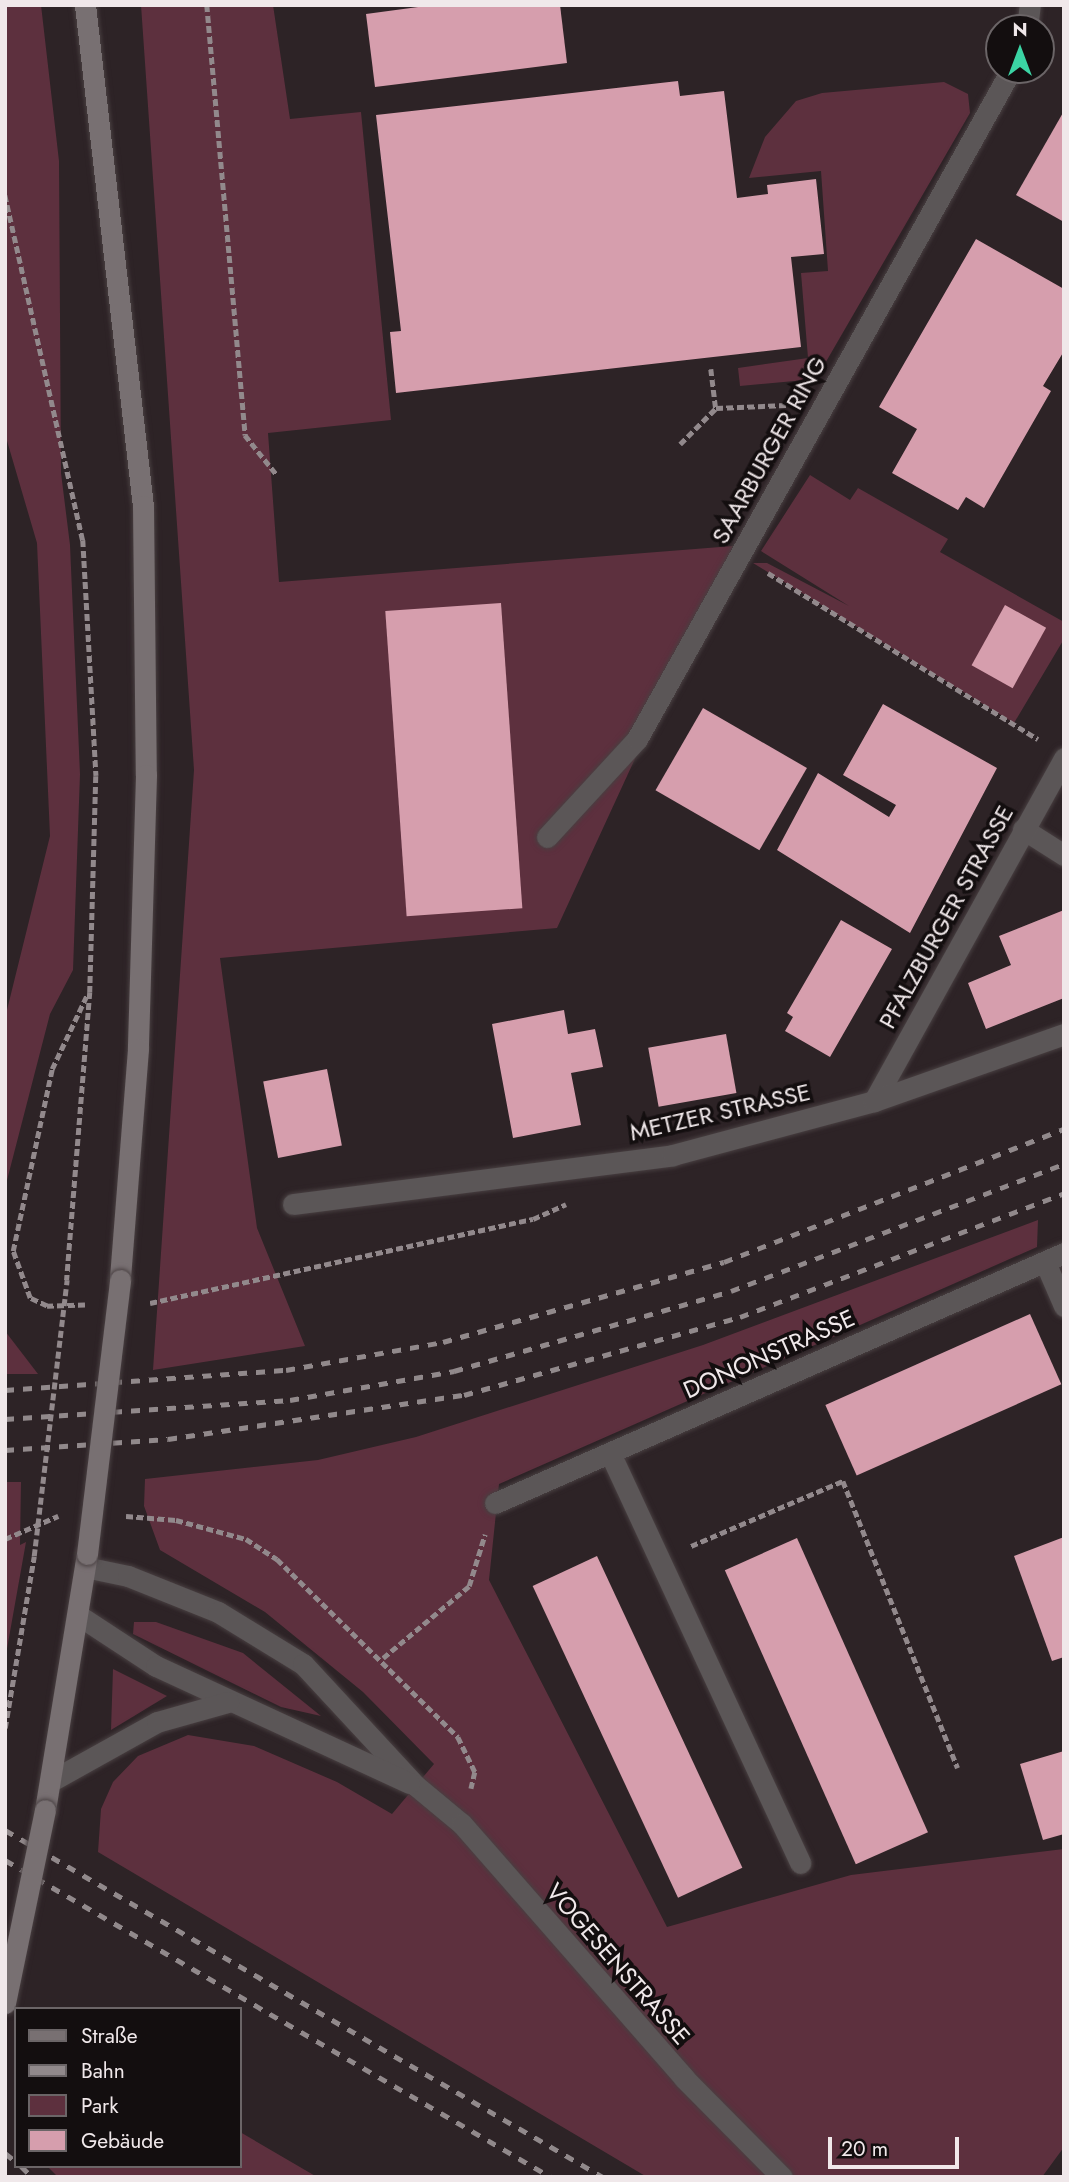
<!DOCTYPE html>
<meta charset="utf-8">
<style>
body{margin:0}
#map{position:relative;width:1069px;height:2182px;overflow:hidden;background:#2d2326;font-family:Jost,sans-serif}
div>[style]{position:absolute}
.green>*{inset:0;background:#5d303e}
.building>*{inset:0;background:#d69ead;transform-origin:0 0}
.path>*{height:4.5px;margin-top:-2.25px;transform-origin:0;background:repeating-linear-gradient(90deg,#92898c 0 7px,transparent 0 10.5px)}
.roads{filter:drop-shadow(0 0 2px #483f41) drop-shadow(0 0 2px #483f41)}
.service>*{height:21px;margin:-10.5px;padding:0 10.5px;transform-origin:10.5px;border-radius:10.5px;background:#5b5657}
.minor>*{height:21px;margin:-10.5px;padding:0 10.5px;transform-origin:10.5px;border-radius:10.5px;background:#5b5657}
.tertiary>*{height:21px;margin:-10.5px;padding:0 10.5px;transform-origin:10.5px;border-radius:10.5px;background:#5b5657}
.secondary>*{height:21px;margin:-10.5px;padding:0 10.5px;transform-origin:10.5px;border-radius:10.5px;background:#787072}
.rail>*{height:5px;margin-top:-2.5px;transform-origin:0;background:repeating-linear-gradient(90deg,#91898b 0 9px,transparent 0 18px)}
.path-bridge>*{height:4.5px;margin-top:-2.25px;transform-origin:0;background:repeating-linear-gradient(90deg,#92898c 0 7px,transparent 0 10.5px)}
.bridges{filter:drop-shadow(0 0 2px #483f41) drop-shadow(0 0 2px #483f41)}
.secondary-bridge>*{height:21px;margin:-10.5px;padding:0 10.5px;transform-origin:10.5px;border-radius:10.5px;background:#787072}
span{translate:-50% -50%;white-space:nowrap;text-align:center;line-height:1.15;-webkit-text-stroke:7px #130e0f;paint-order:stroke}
.street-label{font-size:24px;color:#f0e8ea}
.frame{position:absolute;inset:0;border:7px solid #f0e8ea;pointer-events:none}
.legend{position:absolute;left:14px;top:2007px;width:228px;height:161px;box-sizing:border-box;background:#130e0f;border:2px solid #6b6567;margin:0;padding:9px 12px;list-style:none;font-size:21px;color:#f0e8ea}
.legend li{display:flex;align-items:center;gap:14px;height:35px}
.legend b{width:35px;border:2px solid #6b6567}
.north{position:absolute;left:985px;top:14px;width:70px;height:70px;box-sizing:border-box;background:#130e0f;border:2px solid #6b6567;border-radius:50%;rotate:0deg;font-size:19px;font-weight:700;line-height:28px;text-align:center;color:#f0e8ea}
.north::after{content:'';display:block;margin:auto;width:24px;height:32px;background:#3bd4a4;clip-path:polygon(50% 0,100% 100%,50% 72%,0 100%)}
.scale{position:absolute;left:828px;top:2137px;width:131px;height:32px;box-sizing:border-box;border:4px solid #f0e8ea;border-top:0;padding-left:9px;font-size:21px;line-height:24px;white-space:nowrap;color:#f0e8ea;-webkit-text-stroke:5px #130e0f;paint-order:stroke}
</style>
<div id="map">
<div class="green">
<i style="clip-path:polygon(5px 5px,41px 5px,59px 161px,61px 473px,70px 545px,80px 774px,73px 970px,50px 1014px,5px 1188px,5px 1018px,50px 836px,37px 543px,5px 434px)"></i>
<i style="clip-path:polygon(141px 5px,273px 5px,290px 119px,361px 112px,391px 420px,268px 433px,279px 582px,733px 546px,557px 928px,220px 958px,257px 1228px,305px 1346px,153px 1370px,194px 770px)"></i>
<i style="clip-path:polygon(944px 82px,968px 94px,970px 113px,816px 379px,740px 386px,738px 368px,808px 358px,801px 273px,828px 271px,821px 171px,749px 178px,765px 137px,796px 101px,822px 93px)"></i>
<i style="clip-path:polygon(810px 475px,850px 500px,858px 488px,948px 539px,940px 552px,1064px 622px,1064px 639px,1014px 723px,753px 563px,767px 563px,849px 606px,761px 551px)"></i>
<i style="clip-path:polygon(1038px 1220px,1037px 1247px,499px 1484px,489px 1580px,667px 1927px,851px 1875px,1064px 1849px,1064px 2147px,1042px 2177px,647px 2177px,98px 1852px,101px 1809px,113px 1782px,138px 1756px,188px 1735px,254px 1746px,337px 1782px,392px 1814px,434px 1764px,363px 1692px,265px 1612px,160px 1550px,144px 1506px,145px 1479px,318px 1460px,416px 1437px,703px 1345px)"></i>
<i style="clip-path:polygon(5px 1331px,38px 1374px,5px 1374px)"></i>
<i style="clip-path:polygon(5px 1482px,21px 1482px,20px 1545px,26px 1542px,5px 1660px)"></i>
<i style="clip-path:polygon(134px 1622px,156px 1622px,243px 1653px,321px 1716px,281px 1707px,133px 1634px)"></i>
<i style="clip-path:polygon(113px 1669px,167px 1696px,111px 1730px)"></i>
<i style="clip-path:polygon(240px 2132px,317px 2177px,58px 2177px,47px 2166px,240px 2166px)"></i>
</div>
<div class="building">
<i style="clip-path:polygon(433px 5px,560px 5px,567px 63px,375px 87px,366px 14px)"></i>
<i style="clip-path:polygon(678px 81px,680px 96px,724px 91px,737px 198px,768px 194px,767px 185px,816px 179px,824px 254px,791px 257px,801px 347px,396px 393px,390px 332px,401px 331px,376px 115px)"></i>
<i style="clip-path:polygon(1064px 111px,1064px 222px,1016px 195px)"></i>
<i style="clip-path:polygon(976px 239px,1064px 289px,1064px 351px,1043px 386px,1051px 391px,984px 508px,966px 497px,958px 510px,892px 473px,917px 429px,879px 407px)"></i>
<i style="left:501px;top:603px;width:306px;height:116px;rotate:86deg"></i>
<i style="left:1005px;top:605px;width:47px;height:69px;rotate:29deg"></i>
<i style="clip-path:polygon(883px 704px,997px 768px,910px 933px,777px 850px,818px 773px,889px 817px,896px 805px,843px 775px)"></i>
<i style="left:703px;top:708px;width:120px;height:95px;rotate:30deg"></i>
<i style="clip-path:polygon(1064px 910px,1064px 998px,986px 1029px,968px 983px,1011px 965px,999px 936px)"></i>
<i style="clip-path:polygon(841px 920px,892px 949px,830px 1057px,785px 1031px,793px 1017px,787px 1013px)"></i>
<i style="clip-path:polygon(564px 1010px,568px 1034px,595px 1029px,603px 1067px,571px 1073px,581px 1125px,513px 1138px,492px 1024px)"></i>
<i style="left:726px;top:1034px;width:60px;height:79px;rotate:80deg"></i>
<i style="left:327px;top:1069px;width:78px;height:65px;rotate:79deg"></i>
<i style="left:1030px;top:1314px;width:77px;height:224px;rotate:66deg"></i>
<i style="clip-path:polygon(1064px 1537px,1064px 1657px,1052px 1661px,1014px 1556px)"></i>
<i style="left:797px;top:1538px;width:322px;height:79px;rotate:66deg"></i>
<i style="left:597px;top:1556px;width:344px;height:71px;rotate:65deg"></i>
<i style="clip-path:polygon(1064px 1751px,1064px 1834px,1043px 1840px,1020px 1764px)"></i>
</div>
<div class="path">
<i style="left:207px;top:5px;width:432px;rotate:84.9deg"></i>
<i style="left:245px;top:435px;width:51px;rotate:51.3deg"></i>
<i style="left:5px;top:195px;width:354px;rotate:77.3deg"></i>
<i style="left:83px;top:540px;width:236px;rotate:86.8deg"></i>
<i style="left:96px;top:776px;width:216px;rotate:91.6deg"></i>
<i style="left:90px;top:992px;width:289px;rotate:94.6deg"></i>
<i style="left:711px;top:369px;width:39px;rotate:83deg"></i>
<i style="left:680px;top:444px;width:51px;rotate:-45deg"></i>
<i style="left:716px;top:408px;width:70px;rotate:-2.5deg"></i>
<i style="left:768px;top:573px;width:317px;rotate:31.6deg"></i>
<i style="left:150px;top:1303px;width:392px;rotate:-12.4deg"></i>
<i style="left:533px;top:1219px;width:36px;rotate:-24deg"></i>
<i style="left:85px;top:1305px;width:38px;rotate:178deg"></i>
<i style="left:47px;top:1306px;width:19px;rotate:-155deg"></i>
<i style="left:30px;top:1298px;width:50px;rotate:-109.9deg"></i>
<i style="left:13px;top:1251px;width:186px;rotate:-77.9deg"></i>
<i style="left:52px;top:1069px;width:82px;rotate:-64.7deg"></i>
<i style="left:126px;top:1516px;width:50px;rotate:4.6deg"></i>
<i style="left:176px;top:1520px;width:73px;rotate:15.2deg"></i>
<i style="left:246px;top:1539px;width:37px;rotate:33deg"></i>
<i style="left:277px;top:1559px;width:254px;rotate:44.5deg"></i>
<i style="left:458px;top:1737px;width:39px;rotate:64deg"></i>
<i style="left:475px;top:1772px;width:17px;rotate:103deg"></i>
<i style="left:5px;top:1539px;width:58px;rotate:-23.5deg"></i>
<i style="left:691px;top:1546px;width:165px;rotate:-23.2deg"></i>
<i style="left:843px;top:1481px;width:309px;rotate:68.2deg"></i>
<i style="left:383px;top:1658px;width:112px;rotate:-39.9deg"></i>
<i style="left:469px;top:1586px;width:54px;rotate:-72.9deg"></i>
<i style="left:5px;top:1728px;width:174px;rotate:-80.4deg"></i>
</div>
<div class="roads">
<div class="service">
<i style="left:1045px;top:1262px;width:48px;rotate:66.6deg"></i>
<i style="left:610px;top:1453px;width:452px;rotate:65.1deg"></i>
</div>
<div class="minor">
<i style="left:1027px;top:28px;width:23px;rotate:-83deg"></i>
<i style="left:1023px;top:829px;width:49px;rotate:32.4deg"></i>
<i style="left:547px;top:837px;width:133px;rotate:-47.4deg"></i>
<i style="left:637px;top:739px;width:766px;rotate:-60.79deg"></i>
<i style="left:874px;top:1101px;width:392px;rotate:-61deg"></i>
<i style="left:293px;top:1204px;width:383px;rotate:-7.3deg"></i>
<i style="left:673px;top:1155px;width:208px;rotate:-15deg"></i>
<i style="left:874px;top:1101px;width:201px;rotate:-19.4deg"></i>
<i style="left:495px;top:1503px;width:621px;rotate:-23.72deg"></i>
</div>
<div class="tertiary">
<i style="left:85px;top:1567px;width:44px;rotate:11.8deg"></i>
<i style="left:128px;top:1576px;width:97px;rotate:21.8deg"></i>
<i style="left:218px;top:1612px;width:100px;rotate:31.5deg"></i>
<i style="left:303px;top:1664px;width:165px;rotate:47.2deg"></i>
<i style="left:415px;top:1785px;width:61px;rotate:39.7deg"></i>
<i style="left:462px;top:1824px;width:337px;rotate:48.8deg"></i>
<i style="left:684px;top:2078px;width:139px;rotate:45.3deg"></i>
<i style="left:78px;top:1615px;width:93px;rotate:33.2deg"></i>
<i style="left:156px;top:1666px;width:279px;rotate:24.8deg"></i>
<i style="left:51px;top:1781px;width:121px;rotate:-29.1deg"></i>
<i style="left:157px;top:1722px;width:74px;rotate:-15.7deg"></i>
</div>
<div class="secondary">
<i style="left:85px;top:5px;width:504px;rotate:83.4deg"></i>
<i style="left:143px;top:506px;width:269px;rotate:89.4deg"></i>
<i style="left:146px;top:775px;width:274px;rotate:91.7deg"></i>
<i style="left:138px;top:1049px;width:232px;rotate:94.5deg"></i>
<i style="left:45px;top:1810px;width:259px;rotate:-80.7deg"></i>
</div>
</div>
<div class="rail">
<i style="left:5px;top:1390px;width:282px;rotate:-4.1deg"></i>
<i style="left:286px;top:1370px;width:159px;rotate:-10.1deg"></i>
<i style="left:443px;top:1342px;width:292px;rotate:-15.9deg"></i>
<i style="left:724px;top:1262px;width:365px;rotate:-21.4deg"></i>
<i style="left:5px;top:1419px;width:286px;rotate:-3.8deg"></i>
<i style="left:290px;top:1400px;width:167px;rotate:-10deg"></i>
<i style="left:454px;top:1371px;width:288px;rotate:-16.1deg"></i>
<i style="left:731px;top:1291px;width:356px;rotate:-20.9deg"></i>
<i style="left:5px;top:1450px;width:163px;rotate:-3.9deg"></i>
<i style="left:168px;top:1439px;width:299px;rotate:-8.5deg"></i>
<i style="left:464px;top:1395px;width:287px;rotate:-15.8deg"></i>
<i style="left:740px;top:1317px;width:347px;rotate:-20.9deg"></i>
<i style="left:5px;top:1830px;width:691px;rotate:30.13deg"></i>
<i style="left:5px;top:1860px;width:631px;rotate:30.14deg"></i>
<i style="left:5px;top:2153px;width:14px;rotate:39deg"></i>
<i style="left:21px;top:2166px;width:16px;rotate:45deg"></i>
</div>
<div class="path-bridge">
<i style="left:34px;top:1556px;width:278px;rotate:-83.2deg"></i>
</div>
<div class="bridges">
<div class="secondary-bridge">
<i style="left:87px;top:1554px;width:276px;rotate:-83.1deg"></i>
<i style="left:5px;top:2003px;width:197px;rotate:-78.3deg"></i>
</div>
</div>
<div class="street-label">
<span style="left:769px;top:450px;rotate:-61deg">SAARBURGER RING</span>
<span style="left:946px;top:917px;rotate:-61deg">PFALZBURGER STRASSE</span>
<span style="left:720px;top:1112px;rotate:-13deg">METZER STRASSE</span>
<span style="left:769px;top:1354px;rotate:-24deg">DONONSTRASSE</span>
<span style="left:618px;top:1964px;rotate:49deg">VOGESENSTRASSE</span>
</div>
<div class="frame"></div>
<ul class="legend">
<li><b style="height:9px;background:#787072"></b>Straße</li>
<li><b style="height:9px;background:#91898b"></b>Bahn</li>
<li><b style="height:19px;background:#5d303e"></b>Park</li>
<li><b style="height:19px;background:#d69ead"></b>Gebäude</li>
</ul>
<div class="north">N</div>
<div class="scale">20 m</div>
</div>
